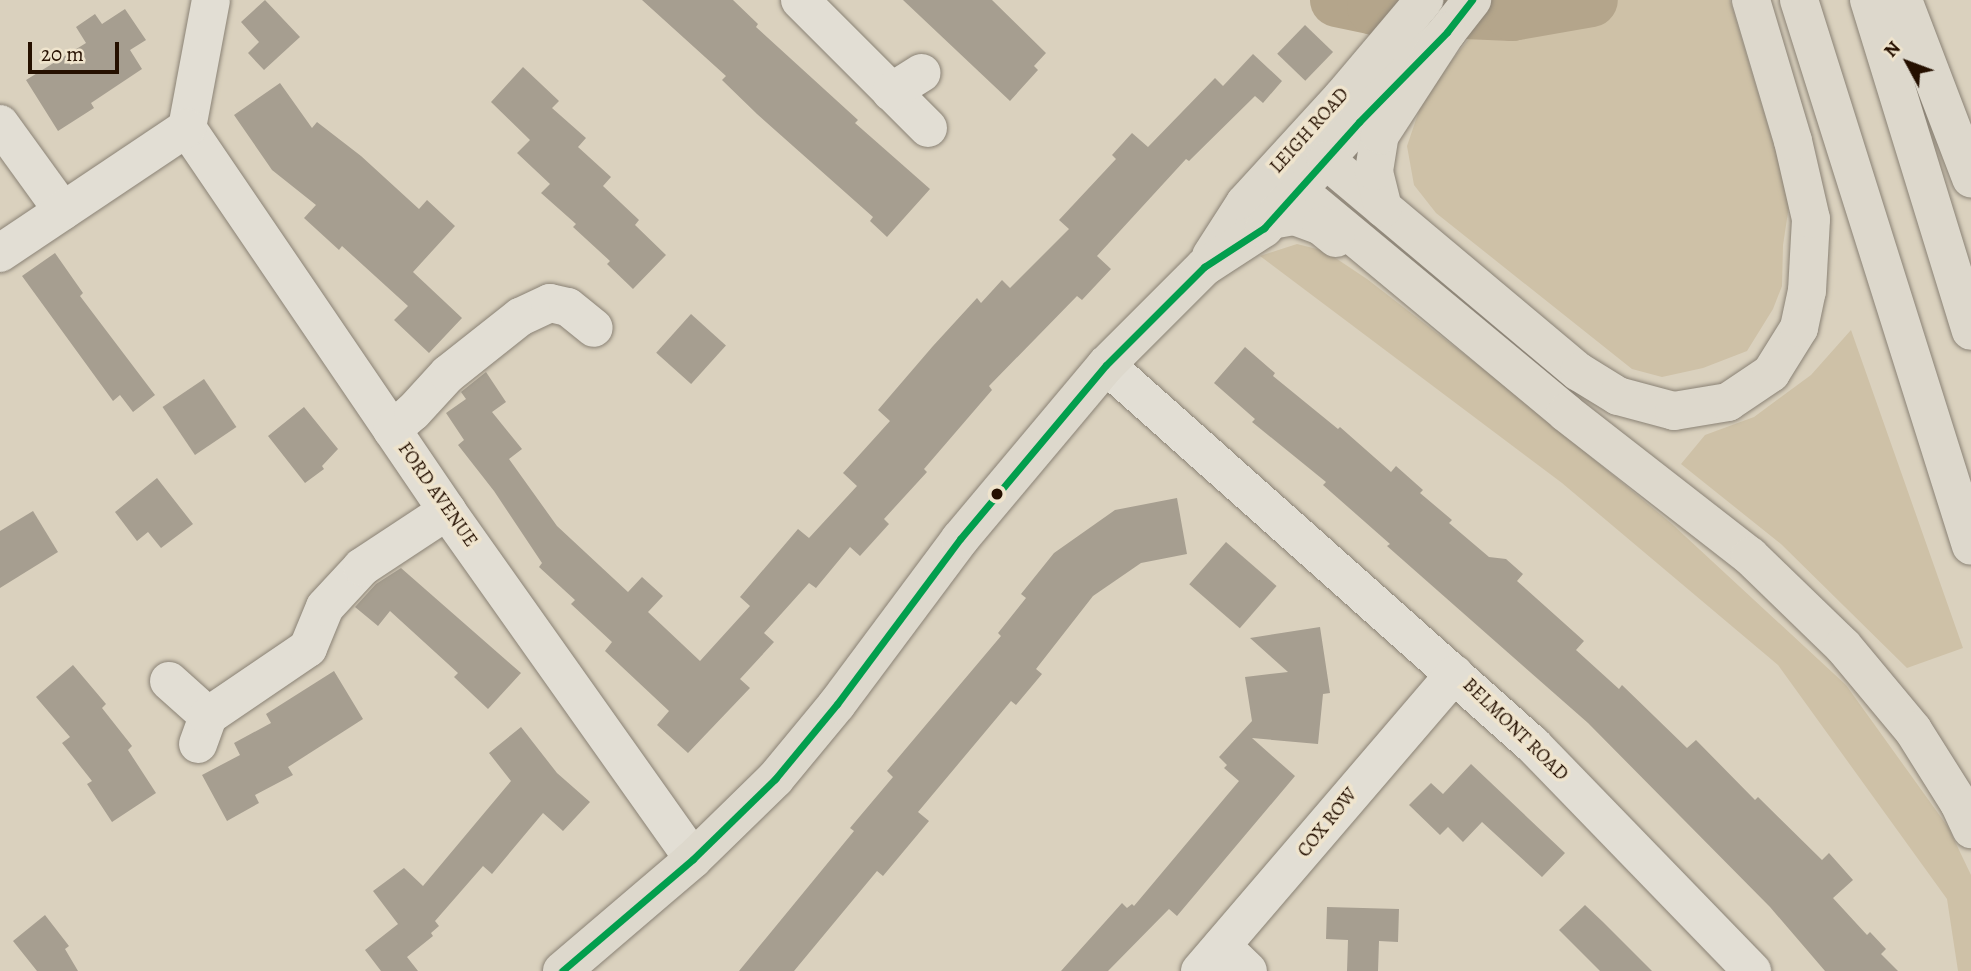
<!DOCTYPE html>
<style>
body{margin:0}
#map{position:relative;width:1971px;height:971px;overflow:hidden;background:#dad1be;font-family:Alegreya,serif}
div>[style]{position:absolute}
.green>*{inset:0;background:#cec1a7}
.river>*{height:54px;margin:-27px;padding:0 27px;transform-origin:27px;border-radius:27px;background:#b4a58b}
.building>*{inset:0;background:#a69e90;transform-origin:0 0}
.roads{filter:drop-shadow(0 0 2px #8a8275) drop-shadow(0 0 2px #8a8275)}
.minor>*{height:38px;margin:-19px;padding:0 19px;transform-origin:19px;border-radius:19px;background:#e2ded4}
.major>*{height:38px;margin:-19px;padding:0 19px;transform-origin:19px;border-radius:19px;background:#ddd8cc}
.highway>*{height:38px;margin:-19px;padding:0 19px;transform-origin:19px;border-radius:19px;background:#ddd8cc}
.bus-1>*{height:7px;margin:-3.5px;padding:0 3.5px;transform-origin:3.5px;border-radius:3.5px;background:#029e4d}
.dots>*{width:19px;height:19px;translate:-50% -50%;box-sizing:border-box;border:4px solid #efe4cd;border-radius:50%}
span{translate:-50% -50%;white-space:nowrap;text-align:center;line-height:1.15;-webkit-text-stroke:7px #efe4cd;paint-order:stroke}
.street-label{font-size:19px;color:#251000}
.north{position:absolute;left:1873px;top:28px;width:70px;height:70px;-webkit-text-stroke:5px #efe4cd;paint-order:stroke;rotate:311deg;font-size:19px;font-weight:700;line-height:28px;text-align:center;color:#251000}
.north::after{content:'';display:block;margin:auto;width:24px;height:32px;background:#251000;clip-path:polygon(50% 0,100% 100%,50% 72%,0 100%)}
.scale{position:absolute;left:28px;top:42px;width:91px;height:32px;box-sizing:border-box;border:4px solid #251000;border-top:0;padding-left:9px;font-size:21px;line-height:24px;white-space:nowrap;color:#251000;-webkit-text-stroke:5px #efe4cd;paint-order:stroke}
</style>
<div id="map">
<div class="green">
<i style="clip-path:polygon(1500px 0,1730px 0,1790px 199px,1783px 245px,1782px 286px,1773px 309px,1747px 351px,1703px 368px,1662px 377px,1632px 369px,1436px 213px,1414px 185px,1407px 146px,1421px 105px,1444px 70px)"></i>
<i style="clip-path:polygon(1297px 244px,1325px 251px,1367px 279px,1504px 385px,1672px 524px,1846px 685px,1948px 827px,1971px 875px,1971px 971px,1958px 971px,1947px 899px,1778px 665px,1562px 483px,1260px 256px)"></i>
<i style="clip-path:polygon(1851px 330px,1963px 648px,1907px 668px,1781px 544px,1681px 464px,1705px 435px,1754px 417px,1811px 375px)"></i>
</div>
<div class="river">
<i style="left:1337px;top:0;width:38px;rotate:12deg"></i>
<i style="left:1374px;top:8px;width:138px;rotate:2.5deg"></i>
<i style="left:1512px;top:14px;width:80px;rotate:-10deg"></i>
</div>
<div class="building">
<i style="clip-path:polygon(265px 0,300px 37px,264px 70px,248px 53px,259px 42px,241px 22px)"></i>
<i style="clip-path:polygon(642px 0,733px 0,758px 24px,756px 27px,858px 120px,855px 123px,930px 189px,887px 237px,870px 221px,873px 217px,757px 114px,722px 80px,726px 76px)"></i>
<i style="clip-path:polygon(903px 0,992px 0,1046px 53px,1034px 66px,1038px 70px,1010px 101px)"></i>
<i style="clip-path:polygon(125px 9px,146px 40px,130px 50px,142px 69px,91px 103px,94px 108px,58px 131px,26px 80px,86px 43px,76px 27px,95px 14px,102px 24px)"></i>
<i style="left:1305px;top:25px;width:39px;height:40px;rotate:44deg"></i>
<i style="clip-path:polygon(1253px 54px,1282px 81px,1263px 103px,1255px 96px,1189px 161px,1186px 159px,1097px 256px,1111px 269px,1082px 300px,1077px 296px,989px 386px,992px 390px,924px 469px,927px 472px,884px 519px,889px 524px,860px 556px,850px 547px,816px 588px,809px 583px,764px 633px,774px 642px,740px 679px,750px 688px,688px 753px,657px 725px,669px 711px,605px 651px,612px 642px,571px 604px,575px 600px,539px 567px,542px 563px,494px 491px,458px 445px,464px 440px,446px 413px,466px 399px,461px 392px,486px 372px,506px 402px,492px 412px,522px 449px,509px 459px,557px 526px,628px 592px,642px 577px,663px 596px,648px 612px,700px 661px,750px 606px,740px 597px,798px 529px,809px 538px,857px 486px,843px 473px,890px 421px,878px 410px,933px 346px,977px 298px,981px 303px,1002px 280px,1010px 288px,1069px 229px,1059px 220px,1116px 159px,1112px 155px,1132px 133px,1148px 147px,1215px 78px,1223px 86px)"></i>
<i style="clip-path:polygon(523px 67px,559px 101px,552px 108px,586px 138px,578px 147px,611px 177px,603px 186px,639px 220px,635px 225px,666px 255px,633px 289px,607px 264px,610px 261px,573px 227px,576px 224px,541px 193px,550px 184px,517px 153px,530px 140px,491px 102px)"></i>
<i style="clip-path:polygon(280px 83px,312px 128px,317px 122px,361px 156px,419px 209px,427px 200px,455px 226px,413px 272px,462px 318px,429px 353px,394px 320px,408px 306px,342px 246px,339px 250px,304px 218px,316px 205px,272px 170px,234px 115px)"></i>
<i style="clip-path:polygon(55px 253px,83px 293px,80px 296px,155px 395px,133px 412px,120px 395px,113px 401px,22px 276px)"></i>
<i style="left:691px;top:314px;width:47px;height:52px;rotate:42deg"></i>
<i style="clip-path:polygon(1245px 347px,1275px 373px,1273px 376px,1338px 429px,1340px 427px,1391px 472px,1396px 466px,1423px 490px,1420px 493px,1452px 520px,1449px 523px,1489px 557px,1506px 559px,1523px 574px,1517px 581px,1584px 641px,1576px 650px,1619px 689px,1622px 685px,1687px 748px,1696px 740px,1755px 800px,1758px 797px,1822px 860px,1829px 853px,1853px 880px,1833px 898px,1867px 935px,1870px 932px,1886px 949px,1881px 954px,1898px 971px,1825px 971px,1770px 907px,1588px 723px,1387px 546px,1390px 544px,1323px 485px,1326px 482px,1252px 422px,1255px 419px,1214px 383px)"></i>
<i style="left:204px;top:379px;width:58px;height:50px;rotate:56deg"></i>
<i style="clip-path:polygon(304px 407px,338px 449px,322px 466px,324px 469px,305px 483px,268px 436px)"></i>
<i style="clip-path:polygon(157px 478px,193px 524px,161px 548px,148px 532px,137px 541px,115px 512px)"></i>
<i style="clip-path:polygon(1177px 498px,1187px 554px,1141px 563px,1093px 596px,1036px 669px,1042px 674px,1016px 705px,1011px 701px,918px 812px,929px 821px,883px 876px,877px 871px,794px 971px,739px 971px,854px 831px,850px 828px,893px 777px,887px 771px,1001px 636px,998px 633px,1026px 598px,1021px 594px,1054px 553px,1115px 510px)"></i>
<i style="clip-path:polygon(33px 511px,58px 552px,0 588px,0 531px)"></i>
<i style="left:1226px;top:542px;width:67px;height:56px;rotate:41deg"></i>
<i style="clip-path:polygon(401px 568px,521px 673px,488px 709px,454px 677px,458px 673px,390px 611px,378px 626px,355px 607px,376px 584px)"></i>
<i style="clip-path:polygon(1320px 627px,1330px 693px,1323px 694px,1318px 744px,1252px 738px,1295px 776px,1177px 916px,1169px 909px,1108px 971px,1061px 971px,1122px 903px,1127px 908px,1132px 904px,1134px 906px,1239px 781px,1224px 768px,1227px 765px,1219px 757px,1252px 721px,1245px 677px,1288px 672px,1250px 638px)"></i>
<i style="clip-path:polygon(73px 665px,106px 704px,102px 708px,132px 746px,128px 750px,156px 793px,112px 822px,87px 784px,92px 781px,62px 743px,70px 737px,36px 697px)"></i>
<i style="clip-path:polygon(334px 671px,363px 719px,288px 767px,293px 775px,255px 795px,259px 803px,227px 821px,202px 775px,240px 755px,234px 743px,271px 723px,266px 714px)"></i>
<i style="clip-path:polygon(521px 727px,557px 773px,590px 802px,563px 831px,543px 813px,492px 874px,483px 866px,435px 921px,439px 926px,431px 933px,433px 936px,407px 957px,418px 971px,381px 971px,365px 950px,398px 924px,373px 891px,404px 868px,423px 886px,511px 781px,489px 753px)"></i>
<i style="clip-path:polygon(1471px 764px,1565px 853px,1542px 877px,1482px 822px,1463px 842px,1448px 827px,1440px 835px,1409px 805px,1431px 783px,1443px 794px)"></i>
<i style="clip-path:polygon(1585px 905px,1603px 922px,1652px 971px,1600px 971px,1559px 930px)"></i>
<i style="clip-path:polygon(1327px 907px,1399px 909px,1398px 942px,1379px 941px,1378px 971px,1347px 971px,1348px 940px,1326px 939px)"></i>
<i style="clip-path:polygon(45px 915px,69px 946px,65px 949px,78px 971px,37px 971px,13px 941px)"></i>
</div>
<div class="roads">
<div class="minor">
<i style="left:800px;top:0;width:181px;rotate:45deg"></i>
<i style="left:891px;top:92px;width:36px;rotate:-32deg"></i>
<i style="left:0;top:124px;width:107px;rotate:54.1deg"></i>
<i style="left:187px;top:128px;width:463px;rotate:55.8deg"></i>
<i style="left:447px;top:511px;width:426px;rotate:54.7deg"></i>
<i style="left:187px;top:128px;width:130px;rotate:-79.4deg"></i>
<i style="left:0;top:253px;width:225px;rotate:-33.8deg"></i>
<i style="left:1106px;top:365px;width:572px;rotate:41.67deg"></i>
<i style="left:1533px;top:745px;width:315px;rotate:45.9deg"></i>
<i style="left:392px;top:430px;width:28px;rotate:-41deg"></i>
<i style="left:413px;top:412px;width:52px;rotate:-47.4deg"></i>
<i style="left:448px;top:374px;width:92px;rotate:-38.4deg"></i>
<i style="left:520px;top:317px;width:33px;rotate:-25deg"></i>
<i style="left:550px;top:303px;width:18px;rotate:13deg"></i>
<i style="left:568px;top:307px;width:33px;rotate:39deg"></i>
<i style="left:169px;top:681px;width:52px;rotate:41.9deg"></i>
<i style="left:198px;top:744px;width:30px;rotate:-70deg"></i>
<i style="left:208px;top:716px;width:121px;rotate:-34.2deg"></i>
<i style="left:308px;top:648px;width:44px;rotate:-67.5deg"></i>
<i style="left:325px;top:607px;width:54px;rotate:-47.2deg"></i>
<i style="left:362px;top:567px;width:102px;rotate:-33.4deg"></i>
<i style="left:1222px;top:946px;width:36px;rotate:44deg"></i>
<i style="left:1200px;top:971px;width:391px;rotate:-49.4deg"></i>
</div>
<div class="major">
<i style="left:1211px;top:256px;width:63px;rotate:-57.3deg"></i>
<i style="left:1245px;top:203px;width:145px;rotate:-47.5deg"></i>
<i style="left:1343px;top:96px;width:126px;rotate:-49.8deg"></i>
<i style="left:562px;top:971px;width:172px;rotate:-40.5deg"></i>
<i style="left:693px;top:859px;width:115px;rotate:-44.3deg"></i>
<i style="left:775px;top:779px;width:97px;rotate:-50.4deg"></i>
<i style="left:837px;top:704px;width:206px;rotate:-53.3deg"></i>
<i style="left:960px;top:539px;width:227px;rotate:-50deg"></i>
<i style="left:1106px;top:365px;width:139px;rotate:-45deg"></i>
<i style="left:1204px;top:267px;width:72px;rotate:-33deg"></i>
<i style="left:1264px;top:228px;width:142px;rotate:-48.1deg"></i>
<i style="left:1359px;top:122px;width:126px;rotate:-45.6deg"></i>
<i style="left:1447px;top:32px;width:41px;rotate:-52deg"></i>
</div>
<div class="highway">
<i style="left:1799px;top:0;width:572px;rotate:72.51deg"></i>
<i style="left:1869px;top:0;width:346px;rotate:72.9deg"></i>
<i style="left:1903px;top:0;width:191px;rotate:69.1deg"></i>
<i style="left:1326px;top:160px;width:330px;rotate:40deg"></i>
<i style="left:1579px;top:372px;width:46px;rotate:31.6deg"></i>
<i style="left:1618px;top:396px;width:58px;rotate:15deg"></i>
<i style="left:1674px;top:411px;width:55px;rotate:-9.5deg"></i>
<i style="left:1728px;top:402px;width:52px;rotate:-34deg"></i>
<i style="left:1771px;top:373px;width:53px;rotate:-58.1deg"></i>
<i style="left:1799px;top:328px;width:38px;rotate:-78deg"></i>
<i style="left:1807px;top:291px;width:72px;rotate:-86.8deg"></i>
<i style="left:1811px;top:219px;width:80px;rotate:-103deg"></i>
<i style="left:1793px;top:141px;width:147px;rotate:-106.6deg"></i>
<i style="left:1299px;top:191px;width:347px;rotate:39.7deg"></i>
<i style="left:1566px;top:413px;width:233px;rotate:37.9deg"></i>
<i style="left:1750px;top:556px;width:129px;rotate:44.1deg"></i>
<i style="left:1843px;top:646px;width:109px;rotate:50.2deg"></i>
<i style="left:1913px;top:730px;width:86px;rotate:57.8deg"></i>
<i style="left:1959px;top:803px;width:29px;rotate:65deg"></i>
<i style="left:1383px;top:208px;width:38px;rotate:-104deg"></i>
<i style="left:1374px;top:171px;width:36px;rotate:-81deg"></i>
<i style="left:1380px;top:135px;width:123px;rotate:-57deg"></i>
<i style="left:1271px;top:220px;width:23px;rotate:-10deg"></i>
<i style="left:1294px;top:216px;width:29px;rotate:20deg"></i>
<i style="left:1321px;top:226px;width:19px;rotate:39deg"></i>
</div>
</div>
<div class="bus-1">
<i style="left:562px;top:971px;width:172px;rotate:-40.5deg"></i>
<i style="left:693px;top:859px;width:115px;rotate:-44.3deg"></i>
<i style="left:775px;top:779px;width:97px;rotate:-50.4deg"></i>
<i style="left:837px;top:704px;width:206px;rotate:-53.3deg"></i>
<i style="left:960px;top:539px;width:227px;rotate:-50deg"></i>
<i style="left:1106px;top:365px;width:139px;rotate:-45deg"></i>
<i style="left:1204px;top:267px;width:72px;rotate:-33deg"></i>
<i style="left:1264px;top:228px;width:142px;rotate:-48.1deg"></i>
<i style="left:1359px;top:122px;width:126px;rotate:-45.6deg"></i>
<i style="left:1447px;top:32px;width:41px;rotate:-52deg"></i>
</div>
<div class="dots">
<i style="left:997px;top:494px;background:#251000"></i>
</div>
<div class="street-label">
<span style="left:1310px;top:131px;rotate:-48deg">LEIGH ROAD</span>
<span style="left:437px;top:495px;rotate:55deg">FORD AVENUE</span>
<span style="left:1515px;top:730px;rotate:44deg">BELMONT ROAD</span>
<span style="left:1328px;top:823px;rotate:-51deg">COX ROW</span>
</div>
<div class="north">N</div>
<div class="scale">20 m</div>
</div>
